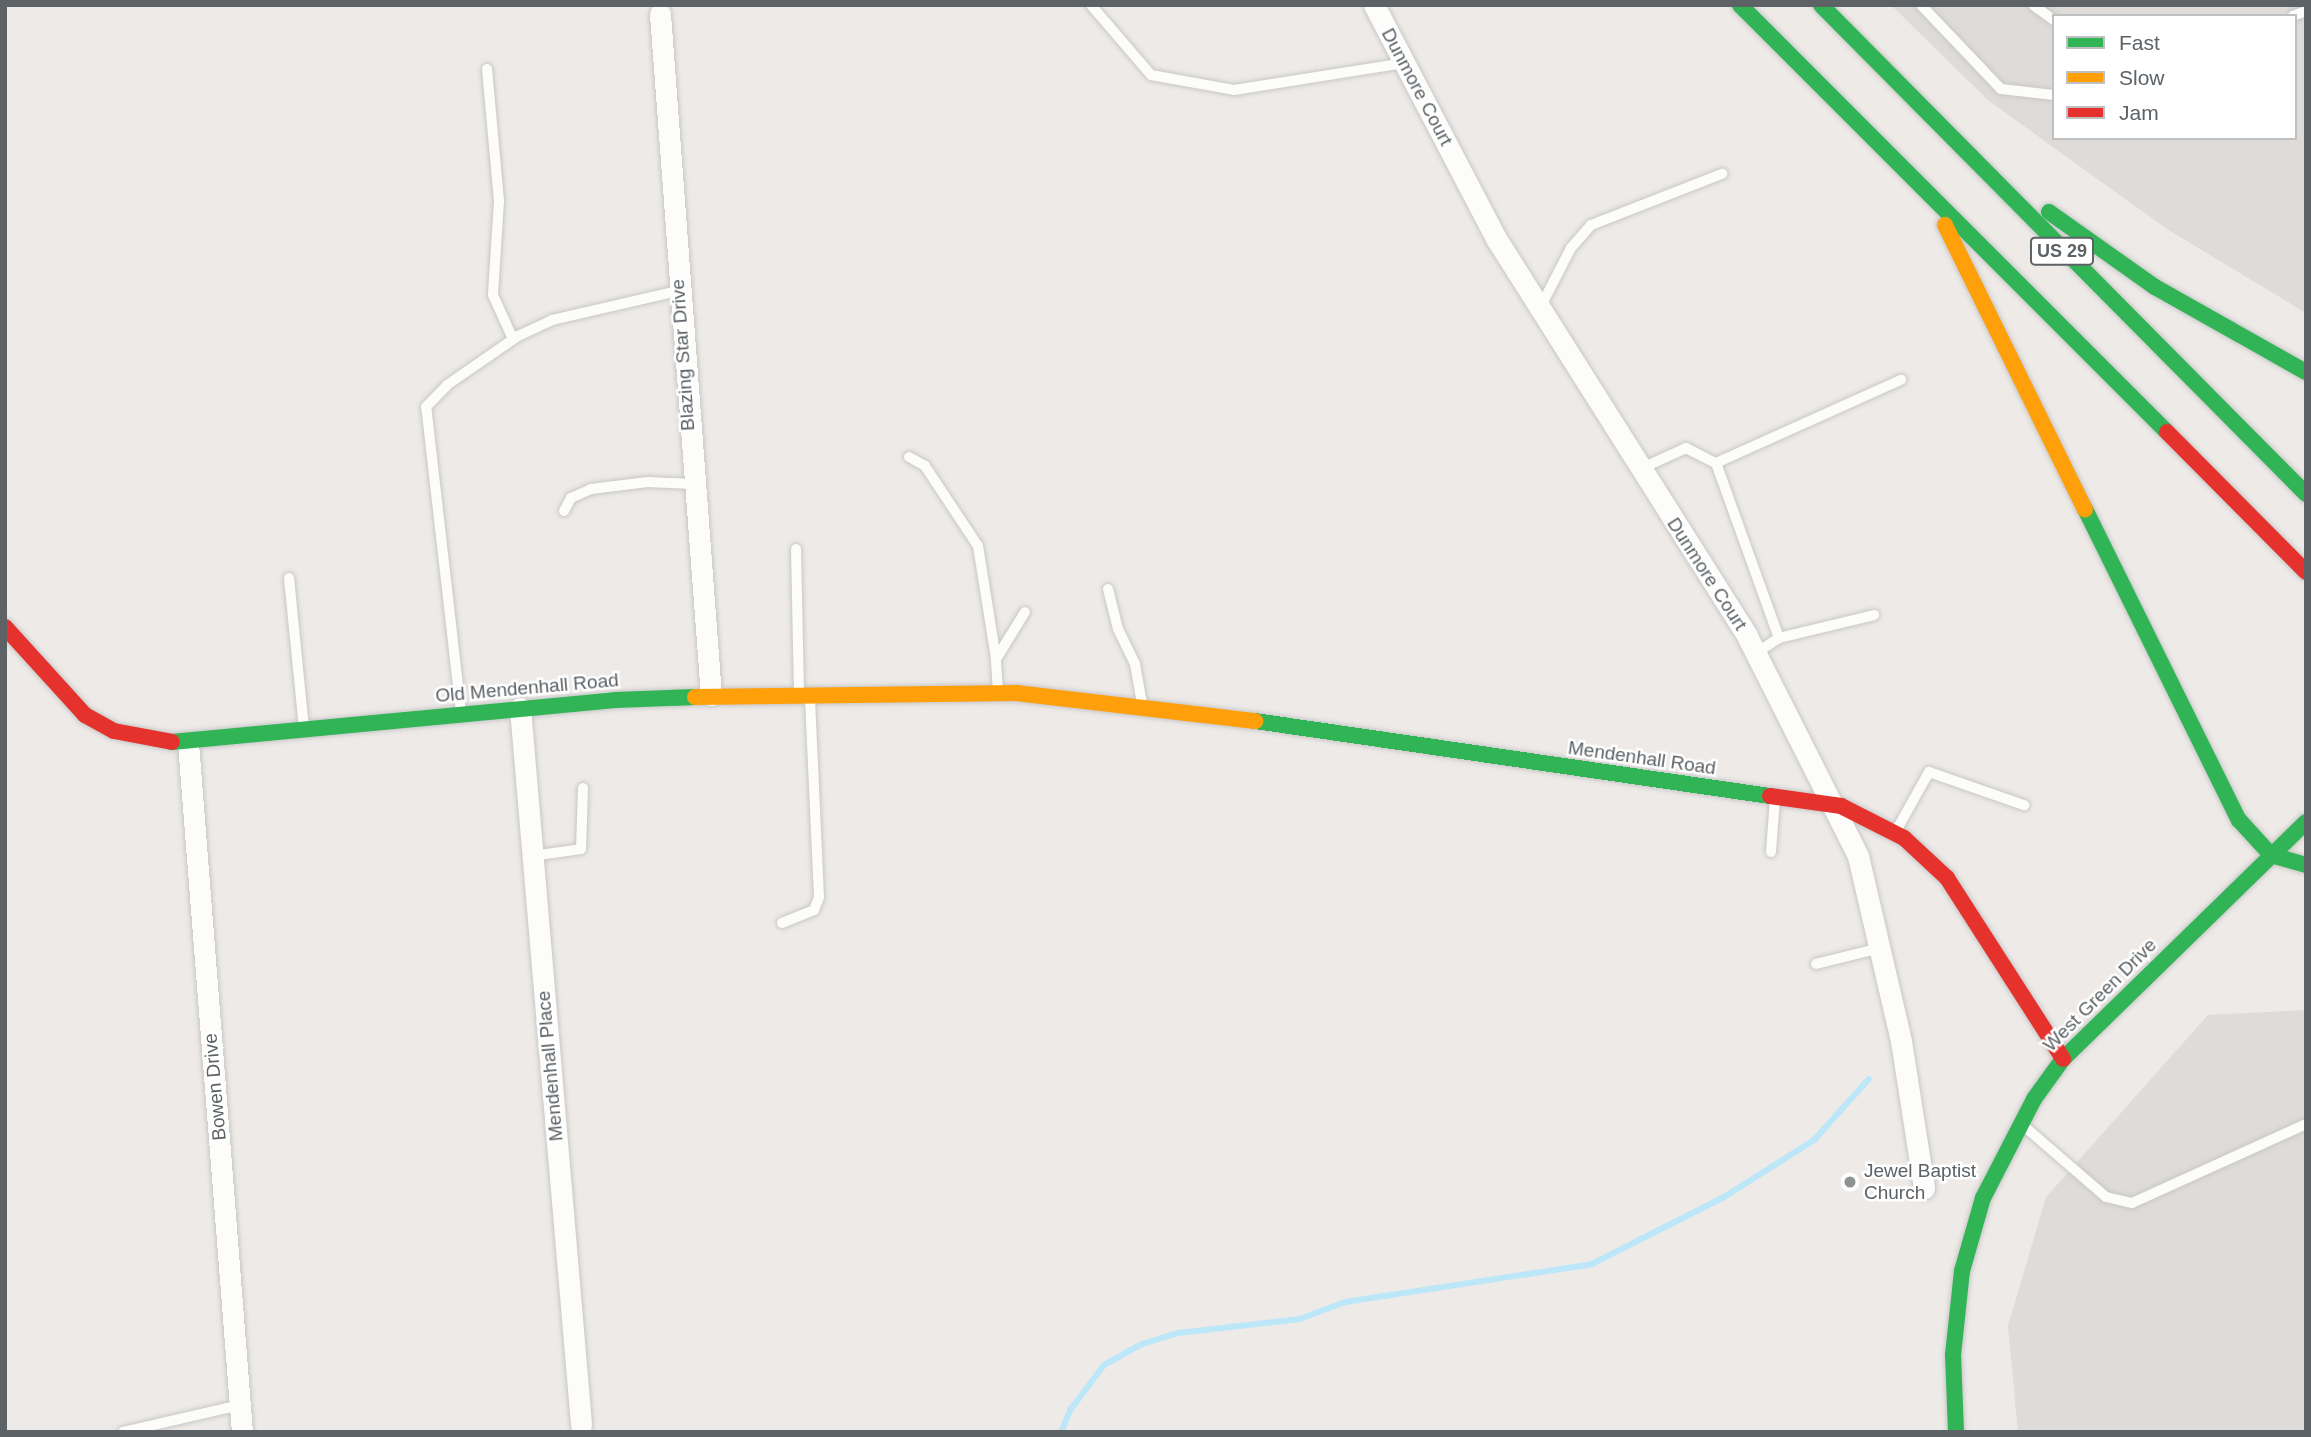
<!DOCTYPE html>
<style>
body{margin:0}
#map{position:relative;width:2311px;height:1437px;overflow:hidden;background:#edeae7;font-family:Helvetica,sans-serif}
div>[style]{position:absolute}
.industrial>*{inset:0;background:#dedbd8}
.stream>*{height:6px;margin:-3px;padding:0 3px;transform-origin:3px;border-radius:3px;background:#bbe7f8}
.roads{filter:drop-shadow(0 0 2px #c8c8c8) drop-shadow(0 0 2px #c8c8c8)}
.lane>*{height:10px;margin:-5px;padding:0 5px;transform-origin:5px;border-radius:5px;background:#fcfcfb}
.street>*{height:21px;margin:-10.5px;padding:0 10.5px;transform-origin:10.5px;border-radius:10.5px;background:#fcfcfb}
.fast>*{height:16px;margin:-8px;padding:0 8px;transform-origin:8px;border-radius:8px;background:#30b455}
.slow>*{height:16px;margin:-8px;padding:0 8px;transform-origin:8px;border-radius:8px;background:#ff9f0a}
.jam>*{height:16px;margin:-8px;padding:0 8px;transform-origin:8px;border-radius:8px;background:#e5322d}
.dots>*{width:19px;height:19px;translate:-50% -50%;box-sizing:border-box;border:4px solid #fff;border-radius:50%}
span{translate:-50% -50%;white-space:nowrap;text-align:center;line-height:1.15;-webkit-text-stroke:5px #fff;paint-order:stroke}
.shield-label span{padding:2px 5px;background:#fff;border:2px solid;border-radius:5px;-webkit-text-stroke-width:0}
.shield-label{font-size:18px;color:#5c6266;font-weight:700}
.street-label{font-size:19px;color:#5c6266}
.poi-label{font-size:19px;color:#5c6266}
.left{translate:0 -50%;text-align:left}
.frame{position:absolute;inset:0;border:7px solid #5c6266;pointer-events:none}
.legend{position:absolute;left:2052px;top:14px;width:245px;height:126px;box-sizing:border-box;background:#fff;border:2px solid #bec0c2;margin:0;padding:9px 12px;list-style:none;font-size:21px;color:#5c6266}
.legend li{display:flex;align-items:center;gap:14px;height:35px}
.legend b{width:35px;border:2px solid #bec0c2}
</style>
<div id="map">
<div class="industrial">
<i style="clip-path:polygon(evenodd,1891px 5px,2306px 5px,2306px 313px,2167px 229px,1989px 101px,1891px 5px,2054px 16px,2295px 16px,2295px 138px,2054px 138px,2054px 16px)"></i>
<i style="clip-path:polygon(2306px 1010px,2306px 1432px,2018px 1432px,2008px 1326px,2046px 1197px,2208px 1015px)"></i>
</div>
<div class="stream">
<i style="left:1061px;top:1432px;width:25px;rotate:-67deg"></i>
<i style="left:1071px;top:1409px;width:55px;rotate:-53.1deg"></i>
<i style="left:1104px;top:1365px;width:43px;rotate:-28.9deg"></i>
<i style="left:1142px;top:1344px;width:38px;rotate:-17deg"></i>
<i style="left:1178px;top:1333px;width:123px;rotate:-6.5deg"></i>
<i style="left:1300px;top:1319px;width:48px;rotate:-20.7deg"></i>
<i style="left:1345px;top:1302px;width:250px;rotate:-8.7deg"></i>
<i style="left:1592px;top:1264px;width:148px;rotate:-26.9deg"></i>
<i style="left:1724px;top:1197px;width:107px;rotate:-32.3deg"></i>
<i style="left:1814px;top:1140px;width:82px;rotate:-48deg"></i>
</div>
<div class="roads">
<div class="lane">
<i style="left:1091px;top:5px;width:92px;rotate:49.4deg"></i>
<i style="left:1151px;top:75px;width:84px;rotate:10.2deg"></i>
<i style="left:1234px;top:90px;width:172px;rotate:-9deg"></i>
<i style="left:1921px;top:5px;width:116px;rotate:46.4deg"></i>
<i style="left:2001px;top:89px;width:53px;rotate:6.5deg"></i>
<i style="left:2033px;top:5px;width:26px;rotate:36deg"></i>
<i style="left:2293px;top:16px;width:14px;rotate:-21deg"></i>
<i style="left:487px;top:69px;width:133px;rotate:84.8deg"></i>
<i style="left:499px;top:201px;width:94px;rotate:93.7deg"></i>
<i style="left:493px;top:295px;width:48px;rotate:65.6deg"></i>
<i style="left:1540px;top:308px;width:68px;rotate:-62.7deg"></i>
<i style="left:1571px;top:248px;width:30px;rotate:-49deg"></i>
<i style="left:1591px;top:225px;width:141px;rotate:-21.3deg"></i>
<i style="left:909px;top:457px;width:18px;rotate:29deg"></i>
<i style="left:925px;top:466px;width:96px;rotate:56.5deg"></i>
<i style="left:978px;top:546px;width:114px;rotate:80.9deg"></i>
<i style="left:1716px;top:463px;width:186px;rotate:70.2deg"></i>
<i style="left:1640px;top:469px;width:51px;rotate:-24.5deg"></i>
<i style="left:1686px;top:448px;width:34px;rotate:27deg"></i>
<i style="left:1716px;top:463px;width:203px;rotate:-24.2deg"></i>
<i style="left:564px;top:511px;width:15px;rotate:-62deg"></i>
<i style="left:571px;top:498px;width:22px;rotate:-24deg"></i>
<i style="left:591px;top:489px;width:57px;rotate:-7deg"></i>
<i style="left:648px;top:482px;width:45px;rotate:2.5deg"></i>
<i style="left:796px;top:549px;width:141px;rotate:88.8deg"></i>
<i style="left:289px;top:578px;width:151px;rotate:84.3deg"></i>
<i style="left:1108px;top:589px;width:41px;rotate:76deg"></i>
<i style="left:1118px;top:629px;width:39px;rotate:64deg"></i>
<i style="left:1135px;top:664px;width:39px;rotate:80deg"></i>
<i style="left:1756px;top:653px;width:27px;rotate:-33deg"></i>
<i style="left:1779px;top:638px;width:98px;rotate:-13.6deg"></i>
<i style="left:998px;top:691px;width:32px;rotate:-94deg"></i>
<i style="left:996px;top:659px;width:55px;rotate:-58.3deg"></i>
<i style="left:461px;top:712px;width:307px;rotate:-96.5deg"></i>
<i style="left:426px;top:407px;width:30px;rotate:-46deg"></i>
<i style="left:447px;top:385px;width:86px;rotate:-34.6deg"></i>
<i style="left:518px;top:336px;width:38px;rotate:-25deg"></i>
<i style="left:552px;top:320px;width:129px;rotate:-13deg"></i>
<i style="left:1896px;top:831px;width:68px;rotate:-60.8deg"></i>
<i style="left:1929px;top:772px;width:101px;rotate:19.2deg"></i>
<i style="left:1771px;top:852px;width:53px;rotate:-85.7deg"></i>
<i style="left:532px;top:856px;width:49px;rotate:-8.1deg"></i>
<i style="left:581px;top:849px;width:61px;rotate:-88.1deg"></i>
<i style="left:782px;top:923px;width:35px;rotate:-22deg"></i>
<i style="left:814px;top:910px;width:14px;rotate:-69deg"></i>
<i style="left:819px;top:897px;width:202px;rotate:-92.6deg"></i>
<i style="left:1816px;top:964px;width:66px;rotate:-14deg"></i>
<i style="left:2025px;top:1127px;width:107px;rotate:40.8deg"></i>
<i style="left:2106px;top:1197px;width:27px;rotate:13deg"></i>
<i style="left:2132px;top:1203px;width:191px;rotate:-24.4deg"></i>
<i style="left:123px;top:1432px;width:120px;rotate:-13deg"></i>
</div>
<div class="street">
<i style="left:1374px;top:5px;width:265px;rotate:62.4deg"></i>
<i style="left:1497px;top:240px;width:468px;rotate:57.7deg"></i>
<i style="left:1747px;top:636px;width:246px;rotate:63.2deg"></i>
<i style="left:1858px;top:856px;width:190px;rotate:76.9deg"></i>
<i style="left:1901px;top:1041px;width:149px;rotate:81.1deg"></i>
<i style="left:660px;top:14px;width:683px;rotate:85.72deg"></i>
<i style="left:520px;top:708px;width:719px;rotate:85.13deg"></i>
<i style="left:188px;top:743px;width:691px;rotate:85.52deg"></i>
</div>
<div class="fast">
<i style="left:1740px;top:5px;width:604px;rotate:45deg"></i>
<i style="left:1821px;top:5px;width:689px;rotate:45.24deg"></i>
<i style="left:2049px;top:212px;width:130px;rotate:35.3deg"></i>
<i style="left:2155px;top:287px;width:173px;rotate:29.4deg"></i>
<i style="left:2085px;top:509px;width:347px;rotate:63.7deg"></i>
<i style="left:2239px;top:820px;width:47px;rotate:47.6deg"></i>
<i style="left:2271px;top:855px;width:36px;rotate:16deg"></i>
<i style="left:1255px;top:721px;width:520px;rotate:8.29deg"></i>
<i style="left:172px;top:742px;width:445px;rotate:-5.4deg"></i>
<i style="left:615px;top:700px;width:80px;rotate:-2.1deg"></i>
<i style="left:1956px;top:1432px;width:77px;rotate:-92.2deg"></i>
<i style="left:1953px;top:1355px;width:84px;rotate:-83.9deg"></i>
<i style="left:1962px;top:1271px;width:76px;rotate:-74deg"></i>
<i style="left:1983px;top:1198px;width:111px;rotate:-62.7deg"></i>
<i style="left:2034px;top:1099px;width:49px;rotate:-54.1deg"></i>
<i style="left:2063px;top:1059px;width:339px;rotate:-44.3deg"></i>
</div>
<div class="slow">
<i style="left:1945px;top:225px;width:317px;rotate:63.8deg"></i>
<i style="left:695px;top:697px;width:321px;rotate:-0.7deg"></i>
<i style="left:1016px;top:693px;width:241px;rotate:6.7deg"></i>
</div>
<div class="jam">
<i style="left:2167px;top:432px;width:197px;rotate:45.2deg"></i>
<i style="left:5px;top:627px;width:119px;rotate:47.7deg"></i>
<i style="left:85px;top:715px;width:33px;rotate:29deg"></i>
<i style="left:114px;top:731px;width:59px;rotate:10.7deg"></i>
<i style="left:1770px;top:796px;width:72px;rotate:8deg"></i>
<i style="left:1841px;top:806px;width:71px;rotate:26.9deg"></i>
<i style="left:1904px;top:838px;width:59px;rotate:42.9deg"></i>
<i style="left:1947px;top:878px;width:215px;rotate:57.3deg"></i>
</div>
</div>
<div class="dots">
<i style="left:1850px;top:1182px;background:#8f9293"></i>
</div>
<div class="shield-label">
<span style="left:2062px;top:251px">US 29</span>
</div>
<div class="street-label">
<span style="left:1417px;top:87px;rotate:62deg">Dunmore Court</span>
<span style="left:683px;top:355px;rotate:-94deg">Blazing Star Drive</span>
<span style="left:1707px;top:574px;rotate:57deg">Dunmore Court</span>
<span style="left:527px;top:688px;rotate:-5deg">Old Mendenhall Road</span>
<span style="left:1642px;top:758px;rotate:8deg">Mendenhall Road</span>
<span style="left:2100px;top:995px;rotate:-45deg">West Green Drive</span>
<span style="left:550px;top:1066px;rotate:-95deg">Mendenhall Place</span>
<span style="left:215px;top:1087px;rotate:-95deg">Bowen Drive</span>
</div>
<div class="poi-label">
<span class="left" style="left:1864px;top:1182px">Jewel Baptist<br>Church</span>
</div>
<div class="frame"></div>
<ul class="legend">
<li><b style="height:9px;background:#30b455"></b>Fast</li>
<li><b style="height:9px;background:#ff9f0a"></b>Slow</li>
<li><b style="height:9px;background:#e5322d"></b>Jam</li>
</ul>
</div>
